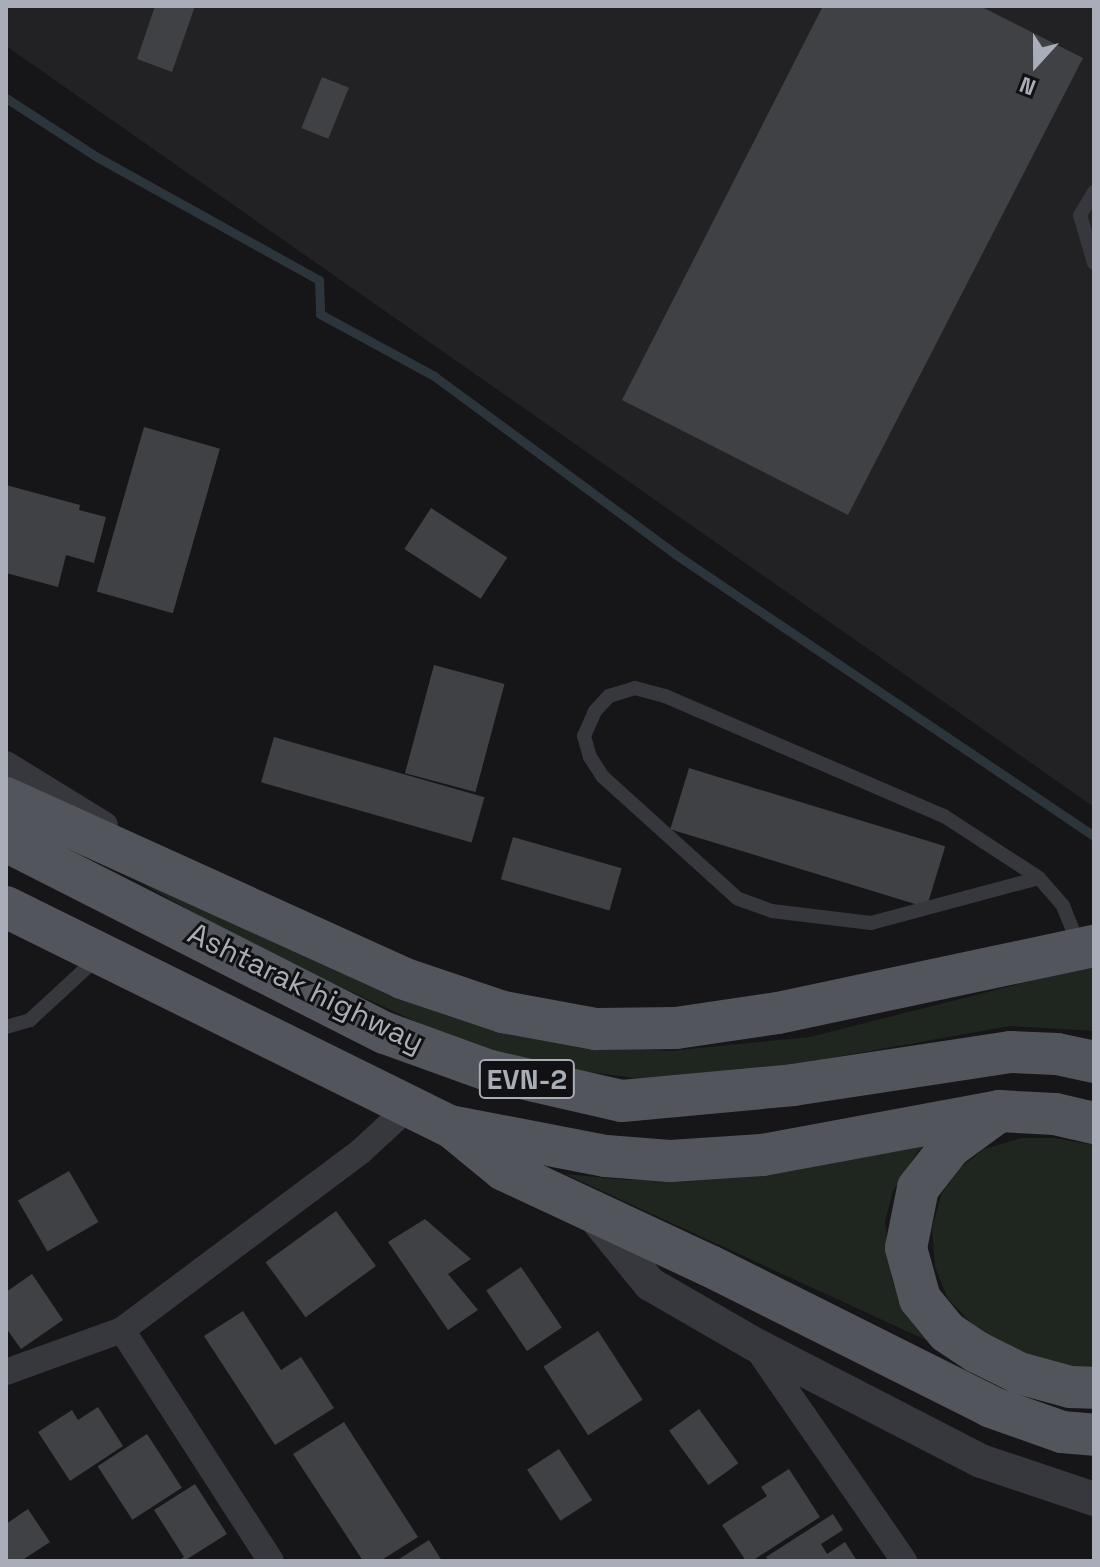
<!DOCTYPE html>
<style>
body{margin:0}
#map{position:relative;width:1100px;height:1567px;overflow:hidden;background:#161618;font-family:"Space Grotesk",sans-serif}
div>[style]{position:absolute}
.built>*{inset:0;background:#222225}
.green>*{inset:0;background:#1e261f}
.stream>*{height:9px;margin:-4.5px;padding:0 4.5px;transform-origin:4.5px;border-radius:4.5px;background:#2c353c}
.building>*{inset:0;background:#404145;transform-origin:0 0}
.service>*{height:14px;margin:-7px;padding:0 7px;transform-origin:7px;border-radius:7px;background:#37383d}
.minor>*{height:26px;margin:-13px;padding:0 13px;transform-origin:13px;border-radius:13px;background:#37383d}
.tertiary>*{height:34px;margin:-17px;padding:0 17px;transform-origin:17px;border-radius:17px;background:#37383d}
.primary>*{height:42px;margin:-21px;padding:0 21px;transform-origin:21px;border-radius:21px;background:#53555c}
span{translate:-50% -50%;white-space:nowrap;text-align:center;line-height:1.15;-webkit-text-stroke:6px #111113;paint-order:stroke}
.shield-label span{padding:2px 6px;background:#111113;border:2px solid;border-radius:6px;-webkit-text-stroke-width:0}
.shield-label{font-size:28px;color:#a8adb8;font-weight:700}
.street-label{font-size:30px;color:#a8adb8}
.frame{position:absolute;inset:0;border:8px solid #a8adb8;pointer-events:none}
.north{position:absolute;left:996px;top:24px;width:80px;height:80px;-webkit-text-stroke:6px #111113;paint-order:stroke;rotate:201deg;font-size:22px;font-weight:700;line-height:32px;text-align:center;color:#a8adb8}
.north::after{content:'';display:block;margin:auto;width:28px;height:36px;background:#a8adb8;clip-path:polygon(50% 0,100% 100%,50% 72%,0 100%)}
</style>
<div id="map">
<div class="built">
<i style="clip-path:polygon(6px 6px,1094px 6px,1094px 807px,6px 46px)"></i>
</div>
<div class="green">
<i style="clip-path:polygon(94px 856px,569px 1044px,670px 1051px,810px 1037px,1094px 965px,1094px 1031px,1010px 1026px,741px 1074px,635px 1078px,535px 1065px,447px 1036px,313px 974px,245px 942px)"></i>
<i style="clip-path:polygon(1021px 1138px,1054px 1138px,1094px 1145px,1094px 1371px,1073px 1369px,1024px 1352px,977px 1329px,948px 1299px,935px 1267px,932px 1228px,942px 1193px,961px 1167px,984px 1149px)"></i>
<i style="clip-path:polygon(931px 1140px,918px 1151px,893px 1191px,885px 1221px,892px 1280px,904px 1309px,928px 1341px,565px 1174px,628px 1180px,733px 1178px,797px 1170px)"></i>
</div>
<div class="stream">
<i style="left:6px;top:98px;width:108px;rotate:33deg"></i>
<i style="left:97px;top:157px;width:254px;rotate:29deg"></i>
<i style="left:319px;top:280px;width:34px;rotate:88deg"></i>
<i style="left:320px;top:314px;width:130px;rotate:28.5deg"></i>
<i style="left:434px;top:376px;width:300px;rotate:36.4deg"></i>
<i style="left:675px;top:554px;width:505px;rotate:33.94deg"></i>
</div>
<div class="building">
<i style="clip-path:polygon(155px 6px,195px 6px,172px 72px,137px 59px)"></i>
<i style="clip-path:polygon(823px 6px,980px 6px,1083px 58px,848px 515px,622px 400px)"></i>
<i style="left:322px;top:77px;width:29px;height:55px;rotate:22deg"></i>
<i style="left:144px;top:427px;width:79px;height:171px;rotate:16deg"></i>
<i style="clip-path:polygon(6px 485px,80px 505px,79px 510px,106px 517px,94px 563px,66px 555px,58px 587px,6px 573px)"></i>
<i style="left:431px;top:508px;width:91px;height:49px;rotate:33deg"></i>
<i style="left:434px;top:665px;width:73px;height:112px;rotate:15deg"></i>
<i style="left:274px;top:737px;width:219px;height:47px;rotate:16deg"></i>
<i style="left:689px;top:768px;width:268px;height:64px;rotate:17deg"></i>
<i style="left:513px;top:837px;width:113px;height:44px;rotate:16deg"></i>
<i style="left:69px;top:1171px;width:59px;height:59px;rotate:60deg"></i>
<i style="left:336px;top:1211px;width:68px;height:87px;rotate:54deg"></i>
<i style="clip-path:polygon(425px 1219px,471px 1259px,448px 1274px,478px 1310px,448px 1330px,388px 1242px)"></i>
<i style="left:521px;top:1267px;width:73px;height:42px;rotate:56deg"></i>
<i style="clip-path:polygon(32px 1274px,63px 1320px,21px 1349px,6px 1328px,6px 1292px)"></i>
<i style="clip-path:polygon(243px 1311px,281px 1370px,301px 1357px,334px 1408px,275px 1445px,204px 1336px)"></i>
<i style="left:598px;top:1331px;width:82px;height:65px;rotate:57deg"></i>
<i style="clip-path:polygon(98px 1407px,123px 1446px,70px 1481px,38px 1432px,72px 1410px,78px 1420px)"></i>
<i style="left:699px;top:1409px;width:67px;height:37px;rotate:54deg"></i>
<i style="clip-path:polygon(344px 1422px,418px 1537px,380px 1561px,363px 1561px,293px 1454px)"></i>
<i style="left:147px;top:1434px;width:64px;height:59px;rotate:57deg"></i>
<i style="left:559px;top:1449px;width:61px;height:38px;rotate:57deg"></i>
<i style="clip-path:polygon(789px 1469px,820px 1517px,752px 1561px,746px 1561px,722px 1525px,767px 1496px,761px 1487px)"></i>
<i style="clip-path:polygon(195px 1484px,227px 1534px,184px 1561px,178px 1561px,184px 1557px,154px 1510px)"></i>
<i style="clip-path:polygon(28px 1509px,50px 1542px,21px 1561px,6px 1561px,6px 1524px)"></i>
<i style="clip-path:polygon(833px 1514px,843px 1530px,821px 1544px,827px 1554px,845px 1542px,857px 1561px,769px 1561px,766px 1557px)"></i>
<i style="clip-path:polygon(429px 1540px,442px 1561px,396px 1561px)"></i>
</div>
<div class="service">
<i style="left:1094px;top:192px;width:27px;rotate:121deg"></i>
<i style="left:1080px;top:215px;width:50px;rotate:73.7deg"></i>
<i style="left:1039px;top:878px;width:174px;rotate:165deg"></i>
<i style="left:871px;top:923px;width:100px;rotate:-173.1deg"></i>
<i style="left:772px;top:911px;width:37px;rotate:-160deg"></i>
<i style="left:737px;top:898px;width:181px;rotate:-137.9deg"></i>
<i style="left:603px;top:777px;width:24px;rotate:-123deg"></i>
<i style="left:590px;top:757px;width:22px;rotate:-106deg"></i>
<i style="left:584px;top:736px;width:27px;rotate:-66deg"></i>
<i style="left:595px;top:711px;width:21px;rotate:-47deg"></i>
<i style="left:609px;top:696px;width:27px;rotate:-17deg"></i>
<i style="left:635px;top:688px;width:31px;rotate:15deg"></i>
<i style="left:665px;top:696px;width:304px;rotate:23.3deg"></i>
<i style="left:944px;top:816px;width:113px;rotate:33.1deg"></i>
<i style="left:1039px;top:878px;width:37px;rotate:49deg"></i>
<i style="left:1063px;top:906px;width:42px;rotate:67.7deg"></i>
<i style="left:6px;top:1027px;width:25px;rotate:-16deg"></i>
<i style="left:30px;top:1020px;width:90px;rotate:-42.7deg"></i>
</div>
<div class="minor">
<i style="left:6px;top:764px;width:116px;rotate:31.6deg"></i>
<i style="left:122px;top:1330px;width:275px;rotate:57.2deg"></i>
<i style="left:754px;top:1344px;width:264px;rotate:55.3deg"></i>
<i style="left:6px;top:1372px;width:123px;rotate:-19.9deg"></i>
<i style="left:122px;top:1330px;width:297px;rotate:-36.8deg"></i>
<i style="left:360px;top:1152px;width:69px;rotate:-42.7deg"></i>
</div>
<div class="tertiary">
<i style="left:591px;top:1212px;width:93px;rotate:50.7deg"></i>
<i style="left:650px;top:1284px;width:120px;rotate:30deg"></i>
<i style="left:754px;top:1344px;width:255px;rotate:27.3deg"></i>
<i style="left:981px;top:1461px;width:119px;rotate:18.6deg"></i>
</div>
<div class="primary">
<i style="left:6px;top:798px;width:435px;rotate:24.4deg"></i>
<i style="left:402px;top:978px;width:107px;rotate:18.6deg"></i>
<i style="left:503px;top:1012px;width:95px;rotate:10.4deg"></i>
<i style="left:596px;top:1029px;width:80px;rotate:-0.7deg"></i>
<i style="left:676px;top:1028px;width:103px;rotate:-8.4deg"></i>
<i style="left:778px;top:1013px;width:323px;rotate:-12deg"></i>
<i style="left:6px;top:841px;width:425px;rotate:26.9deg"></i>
<i style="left:385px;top:1033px;width:112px;rotate:19.9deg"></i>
<i style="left:490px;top:1071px;width:135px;rotate:12.8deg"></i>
<i style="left:622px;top:1101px;width:172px;rotate:-5.3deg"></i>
<i style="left:793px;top:1085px;width:220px;rotate:-8.6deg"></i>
<i style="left:1011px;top:1052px;width:46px;rotate:2.5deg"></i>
<i style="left:1057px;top:1054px;width:38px;rotate:12deg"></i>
<i style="left:6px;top:907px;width:495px;rotate:26.3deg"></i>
<i style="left:450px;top:1126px;width:159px;rotate:10.9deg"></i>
<i style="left:606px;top:1156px;width:64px;rotate:4.5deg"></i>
<i style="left:670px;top:1161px;width:92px;rotate:-3.7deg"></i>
<i style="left:762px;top:1155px;width:241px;rotate:-10.5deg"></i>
<i style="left:999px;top:1111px;width:56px;rotate:3.1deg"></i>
<i style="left:1055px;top:1114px;width:40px;rotate:13deg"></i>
<i style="left:995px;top:1114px;width:56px;rotate:143.7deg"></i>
<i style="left:950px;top:1147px;width:52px;rotate:128deg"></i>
<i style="left:918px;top:1188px;width:61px;rotate:101.3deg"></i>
<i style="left:906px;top:1248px;width:53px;rotate:74.6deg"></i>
<i style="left:920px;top:1299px;width:43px;rotate:50.7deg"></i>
<i style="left:947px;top:1332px;width:36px;rotate:34deg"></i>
<i style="left:977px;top:1352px;width:47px;rotate:26.6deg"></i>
<i style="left:1019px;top:1373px;width:53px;rotate:15.4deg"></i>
<i style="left:1070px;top:1387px;width:24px;rotate:2deg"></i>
<i style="left:454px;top:1129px;width:65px;rotate:39.4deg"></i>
<i style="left:504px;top:1170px;width:227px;rotate:25deg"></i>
<i style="left:710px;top:1266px;width:314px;rotate:26.6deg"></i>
<i style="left:991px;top:1407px;width:75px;rotate:19.4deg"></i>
<i style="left:1062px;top:1432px;width:32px;rotate:5deg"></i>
</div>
<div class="shield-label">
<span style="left:527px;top:1079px">EVN-2</span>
</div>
<div class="street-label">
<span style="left:306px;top:988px;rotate:26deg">Ashtarak highway</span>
</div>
<div class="frame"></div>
<div class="north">N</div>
</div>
